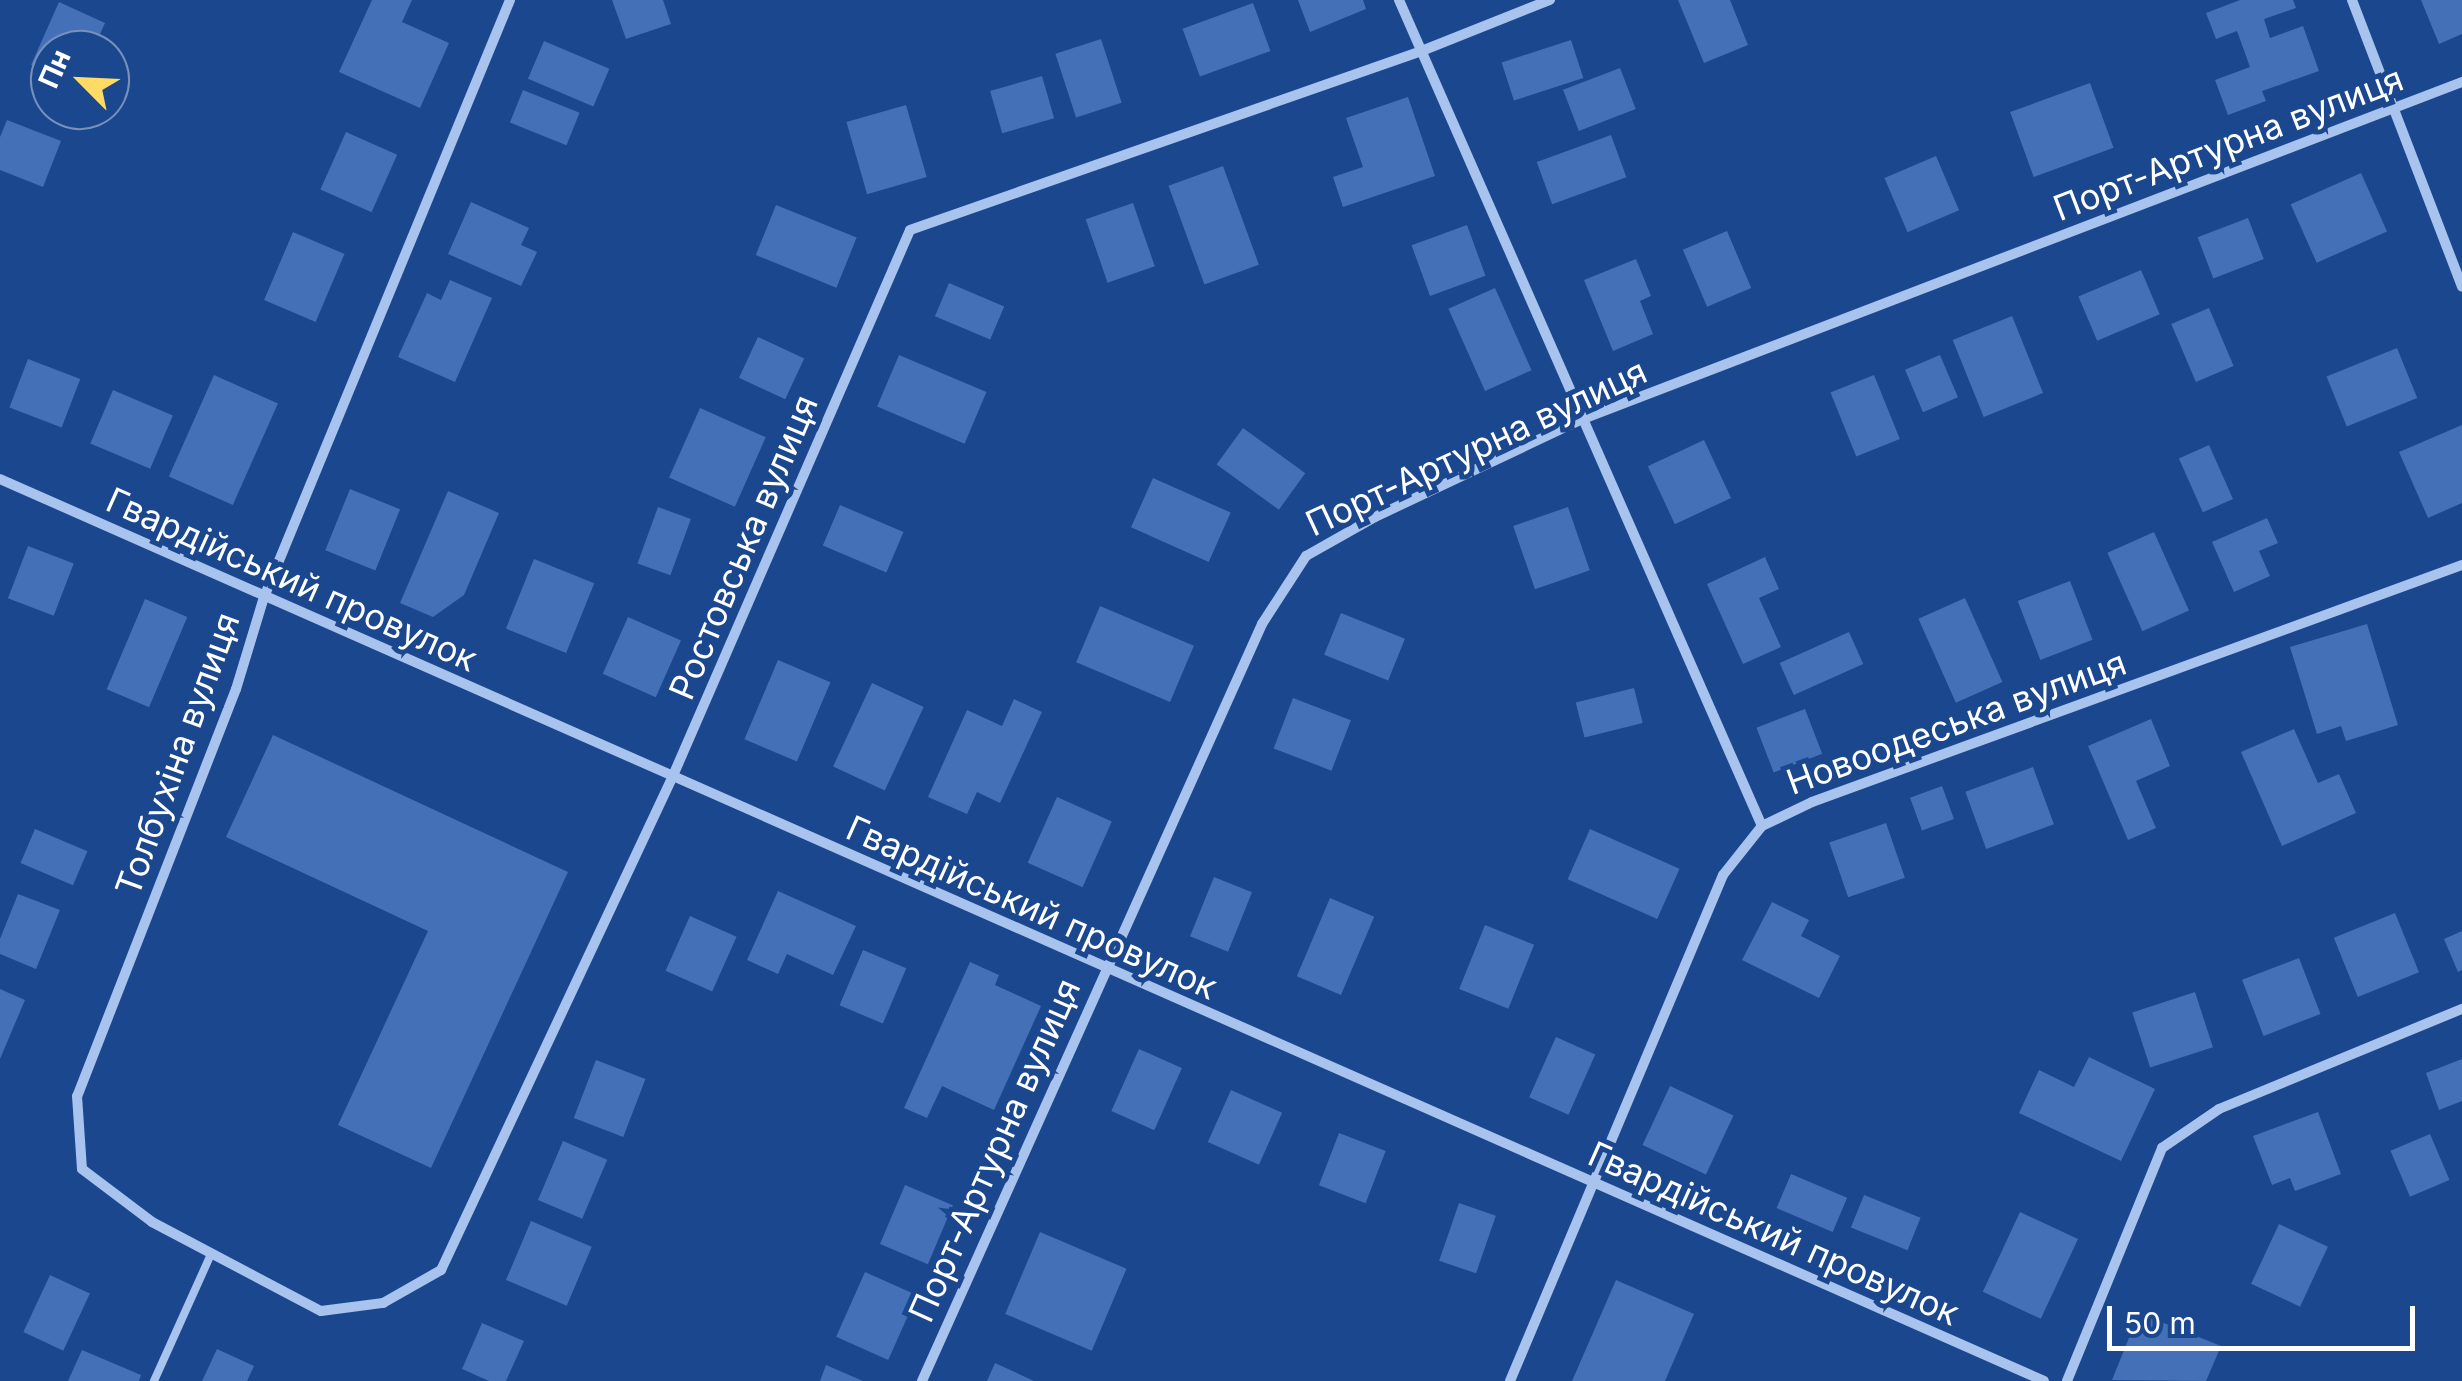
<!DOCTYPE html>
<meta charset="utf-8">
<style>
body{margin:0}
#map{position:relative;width:2462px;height:1381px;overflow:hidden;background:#1a478e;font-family:Inter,sans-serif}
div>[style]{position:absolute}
.building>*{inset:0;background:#4370b6;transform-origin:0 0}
.service>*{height:8px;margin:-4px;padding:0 4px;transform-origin:4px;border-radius:4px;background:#a7c3ee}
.minor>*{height:10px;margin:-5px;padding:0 5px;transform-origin:5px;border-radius:5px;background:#a7c3ee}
span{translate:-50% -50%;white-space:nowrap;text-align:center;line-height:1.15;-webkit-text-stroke:10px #1a478e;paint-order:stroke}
.street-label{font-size:35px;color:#fff}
.north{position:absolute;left:30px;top:30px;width:100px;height:100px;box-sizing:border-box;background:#1a478e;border:2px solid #7691bb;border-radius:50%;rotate:294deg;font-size:28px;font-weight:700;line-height:40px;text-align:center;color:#fff}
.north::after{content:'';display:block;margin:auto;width:35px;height:45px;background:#ffda64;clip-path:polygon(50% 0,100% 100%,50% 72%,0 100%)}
.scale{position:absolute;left:2107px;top:1306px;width:308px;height:45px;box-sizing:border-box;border:5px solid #fff;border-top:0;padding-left:12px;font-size:30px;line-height:35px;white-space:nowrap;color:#fff;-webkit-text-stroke:8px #1a478e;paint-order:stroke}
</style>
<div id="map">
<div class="building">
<i style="clip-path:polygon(372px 0,412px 0,402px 22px,449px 43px,420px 108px,339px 72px)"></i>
<i style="clip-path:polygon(612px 0,663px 0,671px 24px,626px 39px)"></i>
<i style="clip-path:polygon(1298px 0,1363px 0,1366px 9px,1310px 32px)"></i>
<i style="clip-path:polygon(1678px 0,1730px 0,1748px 45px,1704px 63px)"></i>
<i style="clip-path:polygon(2240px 0,2293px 0,2296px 8px,2264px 19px,2270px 38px,2303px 26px,2319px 71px,2262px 91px,2266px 101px,2228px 115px,2215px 80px,2250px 67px,2237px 31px,2216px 39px,2206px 13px)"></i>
<i style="clip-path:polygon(2421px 0,2462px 0,2462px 34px,2439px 44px)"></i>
<i style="clip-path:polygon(59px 2px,105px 23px,93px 50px,50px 50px,50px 73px,31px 65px)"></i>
<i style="left:1253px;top:3px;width:51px;height:75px;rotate:70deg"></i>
<i style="left:1101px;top:39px;width:67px;height:48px;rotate:72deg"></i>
<i style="left:1571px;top:40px;width:40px;height:73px;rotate:72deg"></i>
<i style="left:544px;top:41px;width:71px;height:41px;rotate:23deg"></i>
<i style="left:1620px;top:68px;width:44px;height:61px;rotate:69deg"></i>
<i style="left:1042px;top:76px;width:44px;height:54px;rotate:74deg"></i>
<i style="left:2090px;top:83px;width:69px;height:85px;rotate:70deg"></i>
<i style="left:523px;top:90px;width:61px;height:35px;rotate:22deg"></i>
<i style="clip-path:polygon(1408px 97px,1435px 176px,1343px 207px,1333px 177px,1363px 167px,1346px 118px)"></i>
<i style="left:906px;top:105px;width:75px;height:62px;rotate:74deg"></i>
<i style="clip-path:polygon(7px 120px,61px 141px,43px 187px,0 170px,0 137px)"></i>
<i style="left:346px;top:132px;width:56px;height:63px;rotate:24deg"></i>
<i style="left:1611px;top:135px;width:45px;height:79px;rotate:70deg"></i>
<i style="left:1936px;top:156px;width:59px;height:56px;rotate:67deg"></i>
<i style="left:1223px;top:166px;width:105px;height:58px;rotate:70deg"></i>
<i style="left:2361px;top:173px;width:64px;height:77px;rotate:66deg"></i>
<i style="clip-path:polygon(471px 202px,529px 228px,521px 245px,537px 252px,521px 286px,448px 254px)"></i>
<i style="left:1133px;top:203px;width:67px;height:50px;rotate:71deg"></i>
<i style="left:776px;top:205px;width:87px;height:54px;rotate:22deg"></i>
<i style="left:2248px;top:218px;width:44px;height:54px;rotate:69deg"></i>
<i style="left:1467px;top:225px;width:54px;height:59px;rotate:70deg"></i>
<i style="left:1727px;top:231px;width:62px;height:48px;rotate:67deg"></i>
<i style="left:293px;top:232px;width:56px;height:74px;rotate:23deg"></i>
<i style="clip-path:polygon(1636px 259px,1651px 296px,1640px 301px,1653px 334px,1613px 351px,1584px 280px)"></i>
<i style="left:2141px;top:270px;width:48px;height:68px;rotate:67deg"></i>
<i style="clip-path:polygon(450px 280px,492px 298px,455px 382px,398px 357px,427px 293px,441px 300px)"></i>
<i style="left:949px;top:283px;width:60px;height:36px;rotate:23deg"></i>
<i style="left:1495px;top:288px;width:90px;height:51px;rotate:66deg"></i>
<i style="left:2209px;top:308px;width:63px;height:41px;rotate:67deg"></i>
<i style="left:2012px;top:316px;width:83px;height:64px;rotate:68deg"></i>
<i style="left:758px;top:337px;width:51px;height:45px;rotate:25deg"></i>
<i style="left:2397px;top:348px;width:54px;height:76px;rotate:68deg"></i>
<i style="left:899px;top:355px;width:95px;height:56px;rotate:23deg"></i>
<i style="left:1940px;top:355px;width:46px;height:38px;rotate:67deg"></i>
<i style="left:28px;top:359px;width:56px;height:52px;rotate:21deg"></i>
<i style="left:214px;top:375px;width:70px;height:111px;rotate:24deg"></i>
<i style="left:1874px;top:375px;width:69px;height:47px;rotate:68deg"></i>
<i style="left:113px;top:390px;width:65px;height:58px;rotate:23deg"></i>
<i style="left:700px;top:408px;width:72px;height:76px;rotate:24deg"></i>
<i style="clip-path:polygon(2462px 425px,2462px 503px,2428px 518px,2399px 452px)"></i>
<i style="left:1243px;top:428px;width:77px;height:45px;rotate:36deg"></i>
<i style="left:1704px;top:440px;width:64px;height:62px;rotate:65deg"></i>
<i style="left:2209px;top:445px;width:59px;height:33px;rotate:66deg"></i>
<i style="left:1153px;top:478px;width:85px;height:54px;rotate:24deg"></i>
<i style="left:350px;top:489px;width:54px;height:66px;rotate:22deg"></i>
<i style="clip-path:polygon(448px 491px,499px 513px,464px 595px,433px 617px,400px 603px)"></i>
<i style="left:840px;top:505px;width:69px;height:44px;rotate:23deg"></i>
<i style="left:658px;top:507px;width:35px;height:60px;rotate:20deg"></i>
<i style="left:1568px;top:507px;width:67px;height:58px;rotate:71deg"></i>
<i style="clip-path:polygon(2267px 518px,2278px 543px,2259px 551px,2270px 576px,2234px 592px,2212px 542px)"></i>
<i style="left:2154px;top:532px;width:86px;height:51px;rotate:66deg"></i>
<i style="left:28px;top:546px;width:49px;height:56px;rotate:21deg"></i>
<i style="clip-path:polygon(1765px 557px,1779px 589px,1759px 598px,1781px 647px,1743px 664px,1707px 584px)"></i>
<i style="left:534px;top:559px;width:65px;height:75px;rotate:22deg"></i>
<i style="left:2070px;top:581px;width:63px;height:56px;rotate:69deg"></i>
<i style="left:1965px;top:598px;width:92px;height:51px;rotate:66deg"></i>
<i style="left:145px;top:599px;width:46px;height:98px;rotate:23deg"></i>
<i style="left:1100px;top:606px;width:102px;height:61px;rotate:23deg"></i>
<i style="left:1341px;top:613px;width:69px;height:45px;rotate:22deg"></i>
<i style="left:628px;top:617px;width:58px;height:62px;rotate:24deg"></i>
<i style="clip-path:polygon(2367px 624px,2398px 725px,2346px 741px,2341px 726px,2317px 734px,2290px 647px)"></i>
<i style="left:1849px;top:632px;width:35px;height:76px;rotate:66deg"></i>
<i style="left:778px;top:660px;width:57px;height:86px;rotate:23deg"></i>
<i style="left:872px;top:683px;width:57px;height:92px;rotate:25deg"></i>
<i style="left:1634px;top:688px;width:36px;height:60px;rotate:76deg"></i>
<i style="left:1293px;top:698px;width:62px;height:54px;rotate:21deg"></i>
<i style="clip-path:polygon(1014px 699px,1042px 712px,1000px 803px,977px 792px,967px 814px,928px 797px,967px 710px,1002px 726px)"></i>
<i style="left:1805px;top:709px;width:48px;height:52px;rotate:69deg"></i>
<i style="clip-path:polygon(2151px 719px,2170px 766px,2136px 781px,2156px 828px,2128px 840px,2088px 746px)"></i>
<i style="clip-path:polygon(2294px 729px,2318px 783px,2339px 774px,2356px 813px,2282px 846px,2241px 752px)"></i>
<i style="clip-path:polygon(273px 735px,568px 872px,431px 1168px,338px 1125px,428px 931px,226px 837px)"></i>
<i style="left:2033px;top:767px;width:61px;height:72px;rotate:70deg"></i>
<i style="left:1942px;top:786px;width:35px;height:34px;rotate:70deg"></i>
<i style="left:1057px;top:797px;width:60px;height:72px;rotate:24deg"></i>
<i style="left:1886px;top:823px;width:58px;height:60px;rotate:71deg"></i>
<i style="left:35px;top:829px;width:57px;height:37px;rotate:23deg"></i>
<i style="left:1590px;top:829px;width:98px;height:55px;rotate:24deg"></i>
<i style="left:1214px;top:877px;width:41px;height:64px;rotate:22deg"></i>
<i style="clip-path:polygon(778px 891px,856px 926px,833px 975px,787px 954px,778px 974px,747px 960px)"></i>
<i style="clip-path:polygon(18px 894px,60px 910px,36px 969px,0 954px,0 939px)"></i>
<i style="left:1330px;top:898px;width:48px;height:85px;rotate:23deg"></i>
<i style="clip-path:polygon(1772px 902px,1809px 920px,1801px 936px,1840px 956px,1819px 998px,1742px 960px)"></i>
<i style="left:2395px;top:913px;width:64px;height:66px;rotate:68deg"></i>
<i style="left:690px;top:916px;width:51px;height:60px;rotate:24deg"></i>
<i style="left:1485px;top:925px;width:53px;height:69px;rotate:22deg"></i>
<i style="clip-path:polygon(2462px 931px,2462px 970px,2458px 972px,2444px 939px)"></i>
<i style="left:863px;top:950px;width:47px;height:60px;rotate:23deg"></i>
<i style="left:2299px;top:958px;width:60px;height:61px;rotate:69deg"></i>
<i style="clip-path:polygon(970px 962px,999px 975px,995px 985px,1041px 1006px,994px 1110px,942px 1086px,927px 1118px,904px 1108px)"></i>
<i style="clip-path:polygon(0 989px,25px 1000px,0 1059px)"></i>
<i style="left:2195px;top:992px;width:58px;height:66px;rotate:72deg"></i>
<i style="left:1556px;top:1037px;width:43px;height:66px;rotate:24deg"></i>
<i style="left:1139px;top:1049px;width:47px;height:68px;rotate:24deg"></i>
<i style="clip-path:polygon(2089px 1057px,2155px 1089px,2121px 1161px,2019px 1113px,2039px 1070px,2074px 1087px)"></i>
<i style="clip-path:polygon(2462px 1059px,2462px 1101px,2439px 1110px,2426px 1073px)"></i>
<i style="left:596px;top:1060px;width:53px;height:62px;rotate:21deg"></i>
<i style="left:1670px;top:1086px;width:70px;height:65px;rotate:25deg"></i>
<i style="left:1231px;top:1090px;width:56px;height:57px;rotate:24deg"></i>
<i style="clip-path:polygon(2318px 1112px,2341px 1174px,2295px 1191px,2290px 1178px,2272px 1185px,2253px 1136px)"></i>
<i style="left:1339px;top:1133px;width:50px;height:56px;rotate:21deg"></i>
<i style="left:2430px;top:1134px;width:50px;height:43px;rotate:67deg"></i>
<i style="left:563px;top:1141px;width:48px;height:64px;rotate:23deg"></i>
<i style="left:1791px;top:1174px;width:61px;height:37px;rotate:23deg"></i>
<i style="left:905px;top:1185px;width:52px;height:64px;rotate:23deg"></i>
<i style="left:1864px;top:1195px;width:61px;height:35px;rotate:22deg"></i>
<i style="left:1459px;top:1203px;width:39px;height:61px;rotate:19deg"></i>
<i style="left:2020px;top:1212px;width:64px;height:88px;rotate:25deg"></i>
<i style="left:531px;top:1221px;width:66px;height:64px;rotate:23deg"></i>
<i style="left:2279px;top:1224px;width:54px;height:66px;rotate:25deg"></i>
<i style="left:1040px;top:1232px;width:94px;height:89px;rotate:23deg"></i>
<i style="left:865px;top:1272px;width:57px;height:71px;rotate:24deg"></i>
<i style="left:50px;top:1275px;width:44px;height:63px;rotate:25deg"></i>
<i style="clip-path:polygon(1616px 1280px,1694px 1314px,1665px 1381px,1572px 1381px)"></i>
<i style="clip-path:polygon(2139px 1313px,2221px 1346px,2206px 1381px,2112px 1380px)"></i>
<i style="clip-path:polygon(482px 1323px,524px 1341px,506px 1381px,489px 1381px,462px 1369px)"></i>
<i style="clip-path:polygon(217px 1349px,254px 1366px,247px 1381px,202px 1381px)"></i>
<i style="clip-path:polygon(82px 1350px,141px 1375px,139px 1381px,68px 1381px)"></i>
<i style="clip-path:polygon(995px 1363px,1034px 1381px,987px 1381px)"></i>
<i style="clip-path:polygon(826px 1365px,863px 1381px,820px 1381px)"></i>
</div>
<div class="service">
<i style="left:154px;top:1381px;width:139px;rotate:-65.8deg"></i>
</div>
<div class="minor">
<i style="left:510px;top:0;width:646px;rotate:112.39deg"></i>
<i style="left:264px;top:597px;width:96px;rotate:106.9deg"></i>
<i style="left:236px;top:689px;width:437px;rotate:111.3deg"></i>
<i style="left:77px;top:1096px;width:73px;rotate:86.1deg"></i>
<i style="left:82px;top:1169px;width:88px;rotate:37.1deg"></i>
<i style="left:152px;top:1222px;width:191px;rotate:27.8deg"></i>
<i style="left:321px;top:1311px;width:63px;rotate:-7.4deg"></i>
<i style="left:383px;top:1303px;width:67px;rotate:-29.6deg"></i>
<i style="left:441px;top:1270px;width:544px;rotate:-64.85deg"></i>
<i style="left:672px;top:778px;width:597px;rotate:-66.52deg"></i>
<i style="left:910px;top:230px;width:539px;rotate:-19.28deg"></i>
<i style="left:1419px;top:52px;width:141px;rotate:-21.7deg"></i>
<i style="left:1399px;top:0;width:902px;rotate:66.28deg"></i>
<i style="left:2352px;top:0;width:307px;rotate:69deg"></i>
<i style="left:0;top:479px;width:2234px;rotate:23.81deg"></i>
<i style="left:922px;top:1381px;width:830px;rotate:-65.81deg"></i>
<i style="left:1262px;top:624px;width:81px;rotate:-57.1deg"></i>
<i style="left:1306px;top:556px;width:79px;rotate:-29.5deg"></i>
<i style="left:1375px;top:517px;width:227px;rotate:-25.3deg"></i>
<i style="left:1580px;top:420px;width:945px;rotate:-20.97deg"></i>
<i style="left:1510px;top:1381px;width:549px;rotate:-67.17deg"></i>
<i style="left:1723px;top:875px;width:63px;rotate:-51.5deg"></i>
<i style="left:1762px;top:826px;width:55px;rotate:-25.6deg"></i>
<i style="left:1812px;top:802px;width:692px;rotate:-20.03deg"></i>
<i style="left:2067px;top:1381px;width:252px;rotate:-67.8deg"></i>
<i style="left:2162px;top:1148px;width:69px;rotate:-34.4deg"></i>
<i style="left:2219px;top:1109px;width:263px;rotate:-22.4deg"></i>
</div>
<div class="street-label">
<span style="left:2228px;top:143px;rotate:-21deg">Порт-Артурна вулиця</span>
<span style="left:1476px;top:447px;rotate:-25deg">Порт-Артурна вулиця</span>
<span style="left:743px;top:547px;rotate:-67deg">Ростовська вулиця</span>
<span style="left:292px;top:579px;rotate:24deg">Гвардійський провулок</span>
<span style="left:1956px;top:722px;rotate:-20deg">Новоодеська вулиця</span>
<span style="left:177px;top:754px;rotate:-70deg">Толбухіна вулиця</span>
<span style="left:1032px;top:907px;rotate:24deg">Гвардійський провулок</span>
<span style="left:994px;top:1150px;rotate:-66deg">Порт-Артурна вулиця</span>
<span style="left:1774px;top:1233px;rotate:24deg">Гвардійський провулок</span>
</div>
<div class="north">Пн</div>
<div class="scale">50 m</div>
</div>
